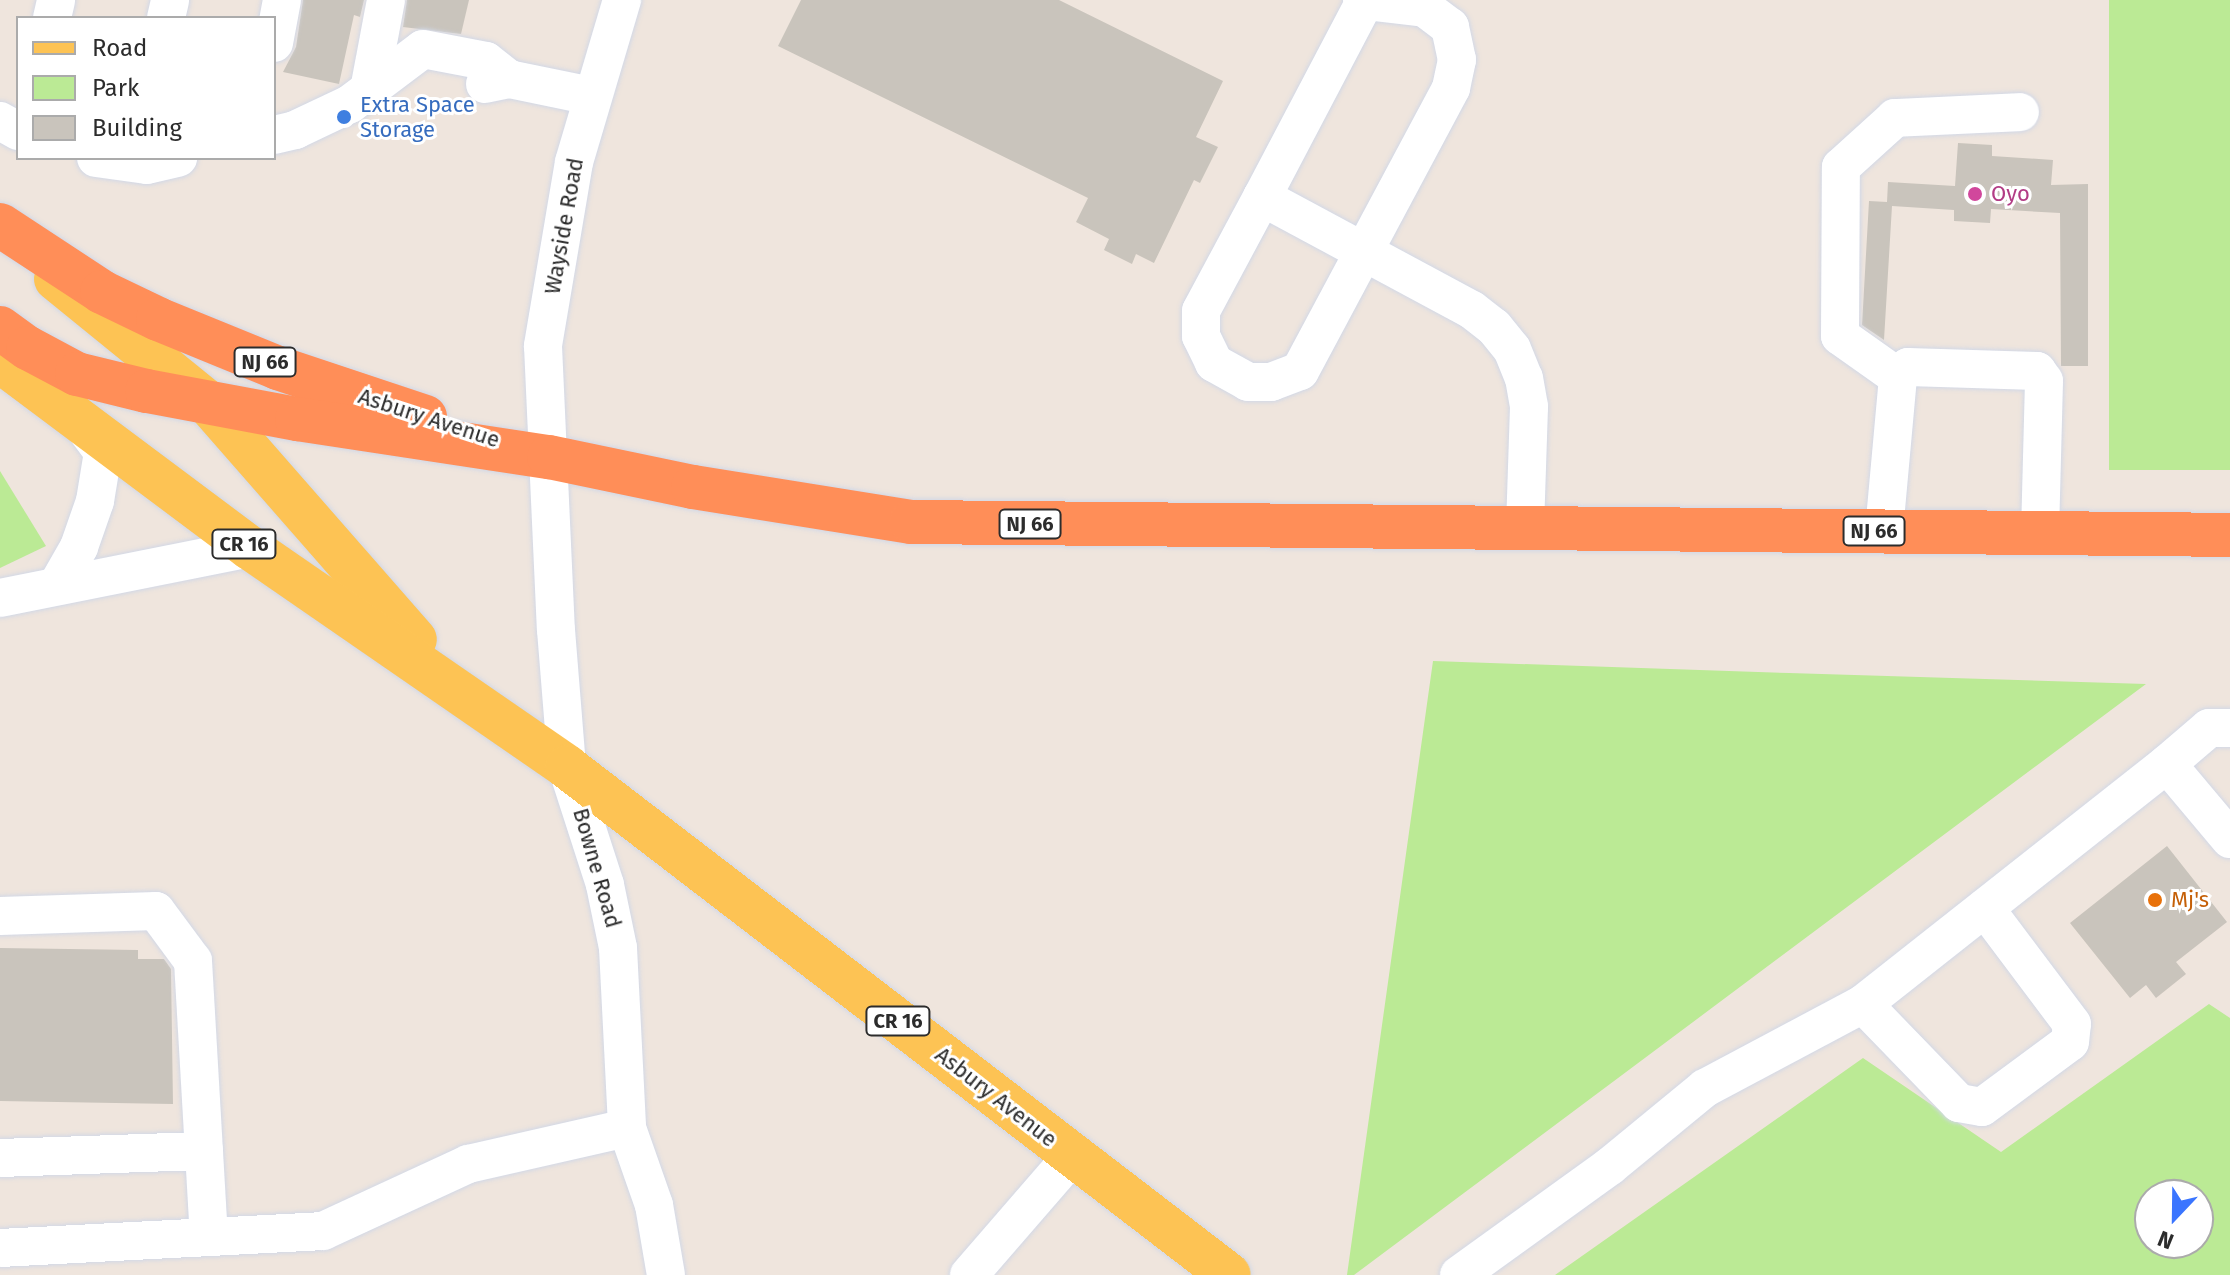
<!DOCTYPE html>
<style>
body{margin:0}
#map{position:relative;width:2230px;height:1275px;overflow:hidden;background:#efe5dd;font-family:"Fira Sans",sans-serif}
div>[style]{position:absolute}
.green>*{inset:0;background:#bbea95;transform-origin:0 0}
.building>*{inset:0;background:#c9c4bc}
.roads{filter:drop-shadow(0 0 2px #d2d8e6) drop-shadow(0 0 2px #d2d8e6)}
.minor>*{height:38px;margin:-19px;padding:0 19px;transform-origin:19px;border-radius:19px;background:#fff}
.major>*{height:44px;margin:-22px;padding:0 22px;transform-origin:22px;border-radius:22px;background:#fdc354}
.highway>*{height:44px;margin:-22px;padding:0 22px;transform-origin:22px;border-radius:22px;background:#ff8e58}
.dots>*{width:22px;height:22px;translate:-50% -50%;box-sizing:border-box;border:4px solid #fff;border-radius:50%}
span{translate:-50% -50%;white-space:nowrap;text-align:center;line-height:1.15;-webkit-text-stroke:6px #fff;paint-order:stroke}
.shield-label span{padding:2px 6px;background:#fff;border:2px solid;border-radius:6px;-webkit-text-stroke-width:0}
.shield-label{font-size:20px;color:#2c2c2c;font-weight:700}
.shop-label{font-size:22px;color:#366cbe}
.left{translate:0 -50%;text-align:left}
.hotel-label{font-size:22px;color:#b23c85}
.street-label{font-size:22px;color:#2c2c2c}
.food-label{font-size:22px;color:#c56008}
.legend{position:absolute;left:16px;top:16px;width:260px;height:144px;box-sizing:border-box;background:#fff;border:2px solid #ababab;margin:0;padding:10px 14px;list-style:none;font-size:24px;color:#2c2c2c}
.legend li{display:flex;align-items:center;gap:16px;height:40px}
.legend b{width:40px;border:2px solid #ababab}
.north{position:absolute;left:2134px;top:1179px;width:80px;height:80px;box-sizing:border-box;background:#fff;border:2px solid #ababab;border-radius:50%;rotate:202deg;font-size:22px;font-weight:700;line-height:32px;text-align:center;color:#2c2c2c}
.north::after{content:'';display:block;margin:auto;width:28px;height:36px;background:#3a75ff;clip-path:polygon(50% 0,100% 100%,50% 72%,0 100%)}
</style>
<div id="map">
<div class="green">
<i style="left:2109px;top:0;width:121px;height:470px"></i>
<i style="clip-path:polygon(0 471px,46px 546px,0 568px)"></i>
<i style="clip-path:polygon(1433px 661px,1789px 673px,2146px 684px,1354px 1275px,1347px 1275px)"></i>
<i style="clip-path:polygon(evenodd,2209px 1004px,2230px 1018px,2230px 1275px,1555px 1275px,1863px 1058px,2001px 1152px,2209px 1004px,2150px 1195px,2198px 1195px,2198px 1243px,2150px 1243px,2150px 1195px)"></i>
</div>
<div class="building">
<i style="clip-path:polygon(303px 0,364px 0,360px 17px,354px 15px,339px 84px,283px 72px,296px 47px)"></i>
<i style="clip-path:polygon(407px 0,469px 0,461px 34px,403px 27px)"></i>
<i style="clip-path:polygon(801px 0,1059px 0,1223px 81px,1196px 137px,1218px 147px,1200px 183px,1194px 180px,1154px 263px,1136px 254px,1132px 264px,1104px 250px,1109px 239px,1076px 222px,1088px 198px,778px 46px)"></i>
<i style="clip-path:polygon(1958px 143px,1992px 145px,1992px 156px,2053px 160px,2051px 185px,2088px 184px,2088px 366px,2061px 366px,2060px 213px,1991px 209px,1990px 223px,1954px 221px,1954px 210px,1892px 206px,1884px 340px,1862px 325px,1869px 201px,1887px 202px,1888px 182px,1955px 186px)"></i>
<i style="clip-path:polygon(2167px 846px,2227px 922px,2176px 962px,2186px 974px,2156px 998px,2146px 985px,2130px 998px,2070px 923px)"></i>
<i style="clip-path:polygon(0 948px,138px 950px,138px 959px,164px 959px,171px 969px,173px 1104px,0 1101px)"></i>
</div>
<div class="roads">
<div class="minor">
<i style="left:622px;top:0;width:169px;rotate:106.5deg"></i>
<i style="left:574px;top:162px;width:187px;rotate:99.6deg"></i>
<i style="left:543px;top:346px;width:284px;rotate:87.4deg"></i>
<i style="left:556px;top:630px;width:137px;rotate:85.4deg"></i>
<i style="left:567px;top:767px;width:124px;rotate:72.1deg"></i>
<i style="left:605px;top:885px;width:64px;rotate:78.3deg"></i>
<i style="left:618px;top:948px;width:180px;rotate:87.1deg"></i>
<i style="left:627px;top:1128px;width:82px;rotate:70.7deg"></i>
<i style="left:654px;top:1205px;width:71px;rotate:80.3deg"></i>
<i style="left:1362px;top:0;width:3px;rotate:18deg"></i>
<i style="left:1365px;top:1px;width:221px;rotate:117.7deg"></i>
<i style="left:1262px;top:197px;width:238px;rotate:28.3deg"></i>
<i style="left:1472px;top:310px;width:28px;rotate:38deg"></i>
<i style="left:1494px;top:327px;width:28px;rotate:51deg"></i>
<i style="left:1512px;top:349px;width:31px;rotate:68deg"></i>
<i style="left:1524px;top:378px;width:29px;rotate:80deg"></i>
<i style="left:1529px;top:407px;width:121px;rotate:91.9deg"></i>
<i style="left:52px;top:18px;width:18px;rotate:-77deg"></i>
<i style="left:166px;top:18px;width:18px;rotate:-77deg"></i>
<i style="left:274px;top:43px;width:44px;rotate:-79.5deg"></i>
<i style="left:485px;top:84px;width:25px;rotate:-12deg"></i>
<i style="left:509px;top:79px;width:85px;rotate:11.6deg"></i>
<i style="left:369px;top:90px;width:92px;rotate:-79.3deg"></i>
<i style="left:0;top:121px;width:21px;rotate:29deg"></i>
<i style="left:274px;top:135px;width:22px;rotate:-13deg"></i>
<i style="left:295px;top:130px;width:61px;rotate:-25.3deg"></i>
<i style="left:350px;top:104px;width:91px;rotate:-37deg"></i>
<i style="left:423px;top:49px;width:64px;rotate:10.8deg"></i>
<i style="left:486px;top:61px;width:29px;rotate:38deg"></i>
<i style="left:96px;top:158px;width:51px;rotate:7.8deg"></i>
<i style="left:147px;top:165px;width:32px;rotate:-13deg"></i>
<i style="left:1262px;top:197px;width:129px;rotate:118.2deg"></i>
<i style="left:1201px;top:311px;width:25px;rotate:90deg"></i>
<i style="left:1201px;top:336px;width:30px;rotate:64deg"></i>
<i style="left:1214px;top:363px;width:39px;rotate:29deg"></i>
<i style="left:1248px;top:382px;width:23px"></i>
<i style="left:1271px;top:382px;width:31px;rotate:-21deg"></i>
<i style="left:1300px;top:371px;width:321px;rotate:-61.9deg"></i>
<i style="left:1451px;top:88px;width:29px;rotate:-78deg"></i>
<i style="left:1457px;top:60px;width:34px;rotate:-102deg"></i>
<i style="left:1450px;top:27px;width:31px;rotate:-143deg"></i>
<i style="left:1425px;top:8px;width:60px;rotate:-173.3deg"></i>
<i style="left:1898px;top:377px;width:71px;rotate:-144.7deg"></i>
<i style="left:1840px;top:336px;width:169px;rotate:-89.7deg"></i>
<i style="left:1841px;top:167px;width:73px;rotate:-42.2deg"></i>
<i style="left:1895px;top:118px;width:125px;rotate:-2.7deg"></i>
<i style="left:1884px;top:531px;width:155px;rotate:-84.8deg"></i>
<i style="left:1898px;top:377px;width:14px;rotate:-45deg"></i>
<i style="left:1908px;top:367px;width:129px;rotate:1.8deg"></i>
<i style="left:2037px;top:371px;width:12px;rotate:55deg"></i>
<i style="left:2044px;top:381px;width:152px;rotate:91.5deg"></i>
<i style="left:58px;top:584px;width:43px;rotate:-60.4deg"></i>
<i style="left:79px;top:547px;width:49px;rotate:-70.8deg"></i>
<i style="left:95px;top:501px;width:50px;rotate:-80.7deg"></i>
<i style="left:103px;top:452px;width:38px;rotate:-127deg"></i>
<i style="left:0;top:598px;width:255px;rotate:-11.3deg"></i>
<i style="left:2230px;top:728px;width:21px;rotate:180deg"></i>
<i style="left:2209px;top:728px;width:55px;rotate:139.4deg"></i>
<i style="left:2167px;top:764px;width:98px;rotate:50deg"></i>
<i style="left:0;top:916px;width:156px;rotate:-1.8deg"></i>
<i style="left:156px;top:911px;width:62px;rotate:53.5deg"></i>
<i style="left:193px;top:961px;width:276px;rotate:86.7deg"></i>
<i style="left:1863px;top:1004px;width:138px;rotate:45.9deg"></i>
<i style="left:1959px;top:1103px;width:23px;rotate:10deg"></i>
<i style="left:1982px;top:1107px;width:109px;rotate:-36.5deg"></i>
<i style="left:2070px;top:1042px;width:18px;rotate:-84deg"></i>
<i style="left:2072px;top:1024px;width:145px;rotate:-126.9deg"></i>
<i style="left:0;top:1158px;width:204px;rotate:-2deg"></i>
<i style="left:0;top:1248px;width:323px;rotate:-3deg"></i>
<i style="left:323px;top:1231px;width:160px;rotate:-24.8deg"></i>
<i style="left:468px;top:1164px;width:163px;rotate:-12.8deg"></i>
<i style="left:969px;top:1275px;width:157px;rotate:-49.1deg"></i>
<i style="left:1459px;top:1275px;width:186px;rotate:-35.8deg"></i>
<i style="left:1610px;top:1166px;width:123px;rotate:-39.4deg"></i>
<i style="left:1705px;top:1088px;width:179px;rotate:-28deg"></i>
<i style="left:1863px;top:1004px;width:387px;rotate:-38.3deg"></i>
</div>
<div class="major">
<i style="left:56px;top:279px;width:193px;rotate:39.1deg"></i>
<i style="left:206px;top:401px;width:317px;rotate:48.8deg"></i>
<i style="left:0;top:361px;width:312px;rotate:36.8deg"></i>
<i style="left:250px;top:548px;width:385px;rotate:34.6deg"></i>
<i style="left:567px;top:767px;width:834px;rotate:37.5deg"></i>
</div>
<div class="highway">
<i style="left:0;top:225px;width:122px;rotate:33.3deg"></i>
<i style="left:102px;top:292px;width:62px;rotate:25.7deg"></i>
<i style="left:158px;top:319px;width:130px;rotate:22.2deg"></i>
<i style="left:278px;top:368px;width:155px;rotate:18.4deg"></i>
<i style="left:0;top:328px;width:34px;rotate:36deg"></i>
<i style="left:28px;top:348px;width:55px;rotate:28deg"></i>
<i style="left:77px;top:374px;width:72px;rotate:13.7deg"></i>
<i style="left:147px;top:391px;width:153px;rotate:10.6deg"></i>
<i style="left:297px;top:419px;width:255px;rotate:8.6deg"></i>
<i style="left:549px;top:457px;width:147px;rotate:11.8deg"></i>
<i style="left:693px;top:487px;width:221px;rotate:9.1deg"></i>
<i style="left:911px;top:522px;width:1319px;rotate:0.56deg"></i>
</div>
</div>
<div class="dots">
<i style="left:344px;top:117px;background:#3f7fe0"></i>
<i style="left:1975px;top:194px;background:#d1479c"></i>
<i style="left:2155px;top:900px;background:#e8710a"></i>
</div>
<div class="shield-label">
<span style="left:265px;top:362px">NJ 66</span>
<span style="left:1030px;top:524px">NJ 66</span>
<span style="left:1874px;top:531px">NJ 66</span>
<span style="left:244px;top:544px">CR 16</span>
<span style="left:898px;top:1021px">CR 16</span>
</div>
<div class="shop-label">
<span class="left" style="left:360px;top:117px">Extra Space<br>Storage</span>
</div>
<div class="hotel-label">
<span class="left" style="left:1991px;top:194px">Oyo</span>
</div>
<div class="street-label">
<span style="left:564px;top:226px;rotate:-80deg">Wayside Road</span>
<span style="left:429px;top:418px;rotate:18deg">Asbury Avenue</span>
<span style="left:597px;top:868px;rotate:74deg">Bowne Road</span>
<span style="left:996px;top:1097px;rotate:38deg">Asbury Avenue</span>
</div>
<div class="food-label">
<span class="left" style="left:2171px;top:900px">Mj's</span>
</div>
<ul class="legend">
<li><b style="height:10px;background:#fdc354"></b>Road</li>
<li><b style="height:22px;background:#bbea95"></b>Park</li>
<li><b style="height:22px;background:#c9c4bc"></b>Building</li>
</ul>
<div class="north">N</div>
</div>
